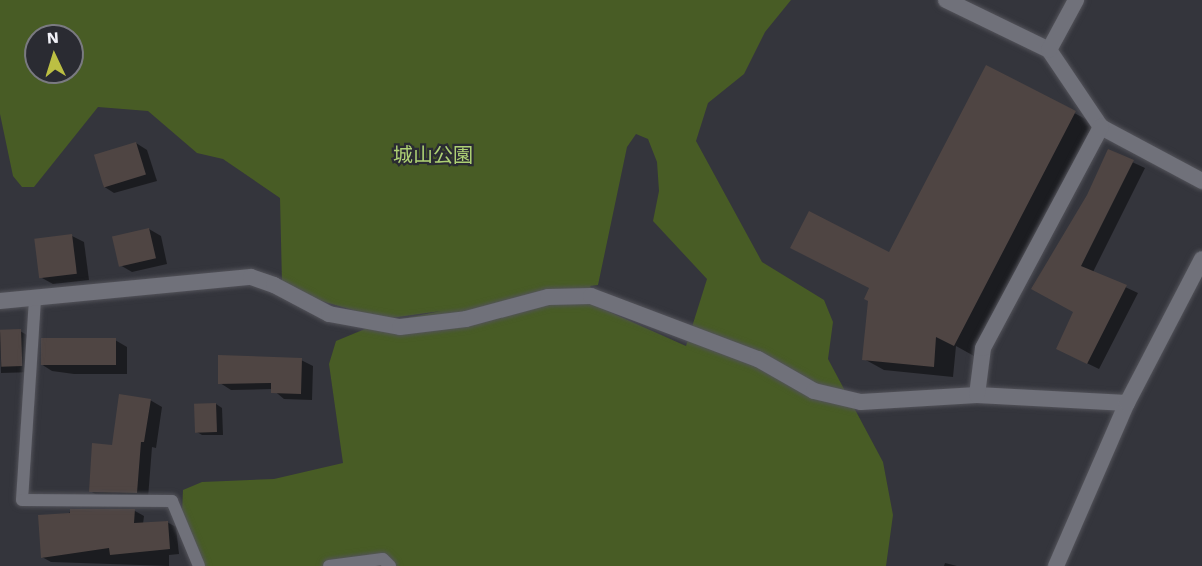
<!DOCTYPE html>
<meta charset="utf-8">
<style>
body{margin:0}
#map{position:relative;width:1202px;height:566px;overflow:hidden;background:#34353c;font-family:"Work Sans","Noto Sans JP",sans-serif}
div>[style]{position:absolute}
.green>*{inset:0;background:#485c25}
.shadow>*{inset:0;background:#0007}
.building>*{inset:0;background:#4f4543;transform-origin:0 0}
.roads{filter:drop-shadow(0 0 2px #53535a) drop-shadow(0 0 2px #53535a)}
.service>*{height:12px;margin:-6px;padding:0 6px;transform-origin:6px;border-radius:6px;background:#70717a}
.minor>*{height:16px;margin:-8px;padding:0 8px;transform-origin:8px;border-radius:8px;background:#70717a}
span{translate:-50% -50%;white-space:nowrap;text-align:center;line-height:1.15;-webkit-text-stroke:4.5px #2a2b32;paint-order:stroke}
.park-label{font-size:20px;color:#add074}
.north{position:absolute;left:24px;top:24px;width:60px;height:60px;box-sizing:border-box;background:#2a2b32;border:2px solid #7a7a81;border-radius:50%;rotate:356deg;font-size:16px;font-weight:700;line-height:24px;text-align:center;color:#f1f1f7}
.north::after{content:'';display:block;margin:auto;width:21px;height:27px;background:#bcbf43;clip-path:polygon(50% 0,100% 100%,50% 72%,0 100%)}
</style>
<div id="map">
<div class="green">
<i style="clip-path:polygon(evenodd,0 0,791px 0,765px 32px,744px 74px,708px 103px,696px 141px,762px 262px,824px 300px,833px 322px,828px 359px,883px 462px,893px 515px,886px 566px,199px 566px,182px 512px,183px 490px,202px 482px,274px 479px,343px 463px,329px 364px,336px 341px,377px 324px,441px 311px,384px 319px,304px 296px,282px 283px,280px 198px,223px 159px,197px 153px,148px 111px,98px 107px,34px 187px,22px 187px,13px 176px,0 114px,0 0,36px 36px,72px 36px,72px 72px,36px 72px,36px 36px,0 0,636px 134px,648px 139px,657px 162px,659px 191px,653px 221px,707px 279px,686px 346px,603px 309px,590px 286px,598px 285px,627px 147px,636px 134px)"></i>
</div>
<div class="shadow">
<i style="clip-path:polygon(987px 67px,1095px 124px,974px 356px,956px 346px,953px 377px,884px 370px,864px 359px,889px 254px)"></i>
<i style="clip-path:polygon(136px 143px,147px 150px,157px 181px,114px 193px,103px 186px)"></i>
<i style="clip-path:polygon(1108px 151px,1145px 168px,1093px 272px,1138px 293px,1099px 369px,1070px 355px,1088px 195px)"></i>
<i style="clip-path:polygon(149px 229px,161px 236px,167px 264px,132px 272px,120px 265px)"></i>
<i style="clip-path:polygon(72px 236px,84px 242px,89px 280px,53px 284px,42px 278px)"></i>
<i style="clip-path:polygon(20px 331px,32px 338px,34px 372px,1px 373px,0 332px)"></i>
<i style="clip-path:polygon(115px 340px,127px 347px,127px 374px,74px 374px,52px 371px,41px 364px)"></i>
<i style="clip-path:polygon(301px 360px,313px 366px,312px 400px,284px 399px,272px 389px,231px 390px,220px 383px)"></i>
<i style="clip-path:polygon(150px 400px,162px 407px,156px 448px,152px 447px,148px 498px,102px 498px,90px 491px,113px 446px)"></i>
<i style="clip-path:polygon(216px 404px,222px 408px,223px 435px,202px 435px,197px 432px)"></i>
<i style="clip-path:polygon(71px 510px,135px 511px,144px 516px,143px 524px,167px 522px,176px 527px,179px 554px,169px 555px,169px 566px,51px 562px,42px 557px)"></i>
<i style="clip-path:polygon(945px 563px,957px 566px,944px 566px)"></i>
</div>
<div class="building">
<i style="clip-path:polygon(986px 65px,1076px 111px,954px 346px,936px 337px,934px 367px,862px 360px,868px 301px,864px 299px,869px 288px,790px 248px,809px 211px,889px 252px)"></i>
<i style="left:136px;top:142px;width:34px;height:44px;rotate:73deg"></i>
<i style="clip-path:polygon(1108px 149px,1134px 160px,1081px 266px,1127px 285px,1087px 364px,1056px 349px,1073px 312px,1031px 289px,1087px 195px)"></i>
<i style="left:149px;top:228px;width:31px;height:38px;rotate:77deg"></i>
<i style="left:72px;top:234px;width:40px;height:38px;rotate:83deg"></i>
<i style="left:21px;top:329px;width:37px;height:21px;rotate:88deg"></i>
<i style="left:41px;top:338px;width:75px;height:27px"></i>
<i style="clip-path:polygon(218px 355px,302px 358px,301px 394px,271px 393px,271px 383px,218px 384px)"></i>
<i style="clip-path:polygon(119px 394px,151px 399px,144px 442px,141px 442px,137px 493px,89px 492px,92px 443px,112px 445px)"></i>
<i style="left:216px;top:403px;width:29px;height:22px;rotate:88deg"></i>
<i style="clip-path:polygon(70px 509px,135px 509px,134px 523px,168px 521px,170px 549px,110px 555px,109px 548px,41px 558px,38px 515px,70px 513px)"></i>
</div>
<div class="roads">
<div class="service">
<i style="left:35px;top:299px;width:201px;rotate:93.7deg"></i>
<i style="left:22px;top:500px;width:150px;rotate:0.4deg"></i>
<i style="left:172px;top:501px;width:70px;rotate:67.4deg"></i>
<i style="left:329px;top:566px;width:54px;rotate:-7.4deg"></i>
<i style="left:383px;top:559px;width:10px;rotate:45deg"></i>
</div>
<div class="minor">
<i style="left:946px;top:0;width:114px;rotate:25.9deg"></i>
<i style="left:1049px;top:50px;width:93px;rotate:56deg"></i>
<i style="left:1101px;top:127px;width:115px;rotate:28.1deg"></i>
<i style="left:1049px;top:50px;width:57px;rotate:-61.6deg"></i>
<i style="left:0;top:301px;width:252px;rotate:-5.5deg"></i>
<i style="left:251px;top:277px;width:24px;rotate:19deg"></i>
<i style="left:274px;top:285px;width:62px;rotate:27.8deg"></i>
<i style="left:329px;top:314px;width:72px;rotate:10.4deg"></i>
<i style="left:400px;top:327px;width:66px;rotate:-6.9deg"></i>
<i style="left:466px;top:319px;width:85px;rotate:-15deg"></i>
<i style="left:548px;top:297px;width:43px;rotate:-1.3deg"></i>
<i style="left:591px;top:296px;width:178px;rotate:20.7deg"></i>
<i style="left:758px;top:359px;width:64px;rotate:29.7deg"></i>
<i style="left:814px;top:391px;width:48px;rotate:13.2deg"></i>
<i style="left:861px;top:402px;width:116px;rotate:-3.5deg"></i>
<i style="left:977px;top:395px;width:150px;rotate:3.1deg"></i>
<i style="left:977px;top:395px;width:47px;rotate:-82.7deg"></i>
<i style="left:983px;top:348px;width:251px;rotate:-61.9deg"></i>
<i style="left:1056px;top:566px;width:178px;rotate:-66.5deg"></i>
<i style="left:1127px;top:403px;width:162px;rotate:-62.5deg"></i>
</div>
</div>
<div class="park-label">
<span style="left:433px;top:155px">城山公園</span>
</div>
<div class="north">N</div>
</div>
